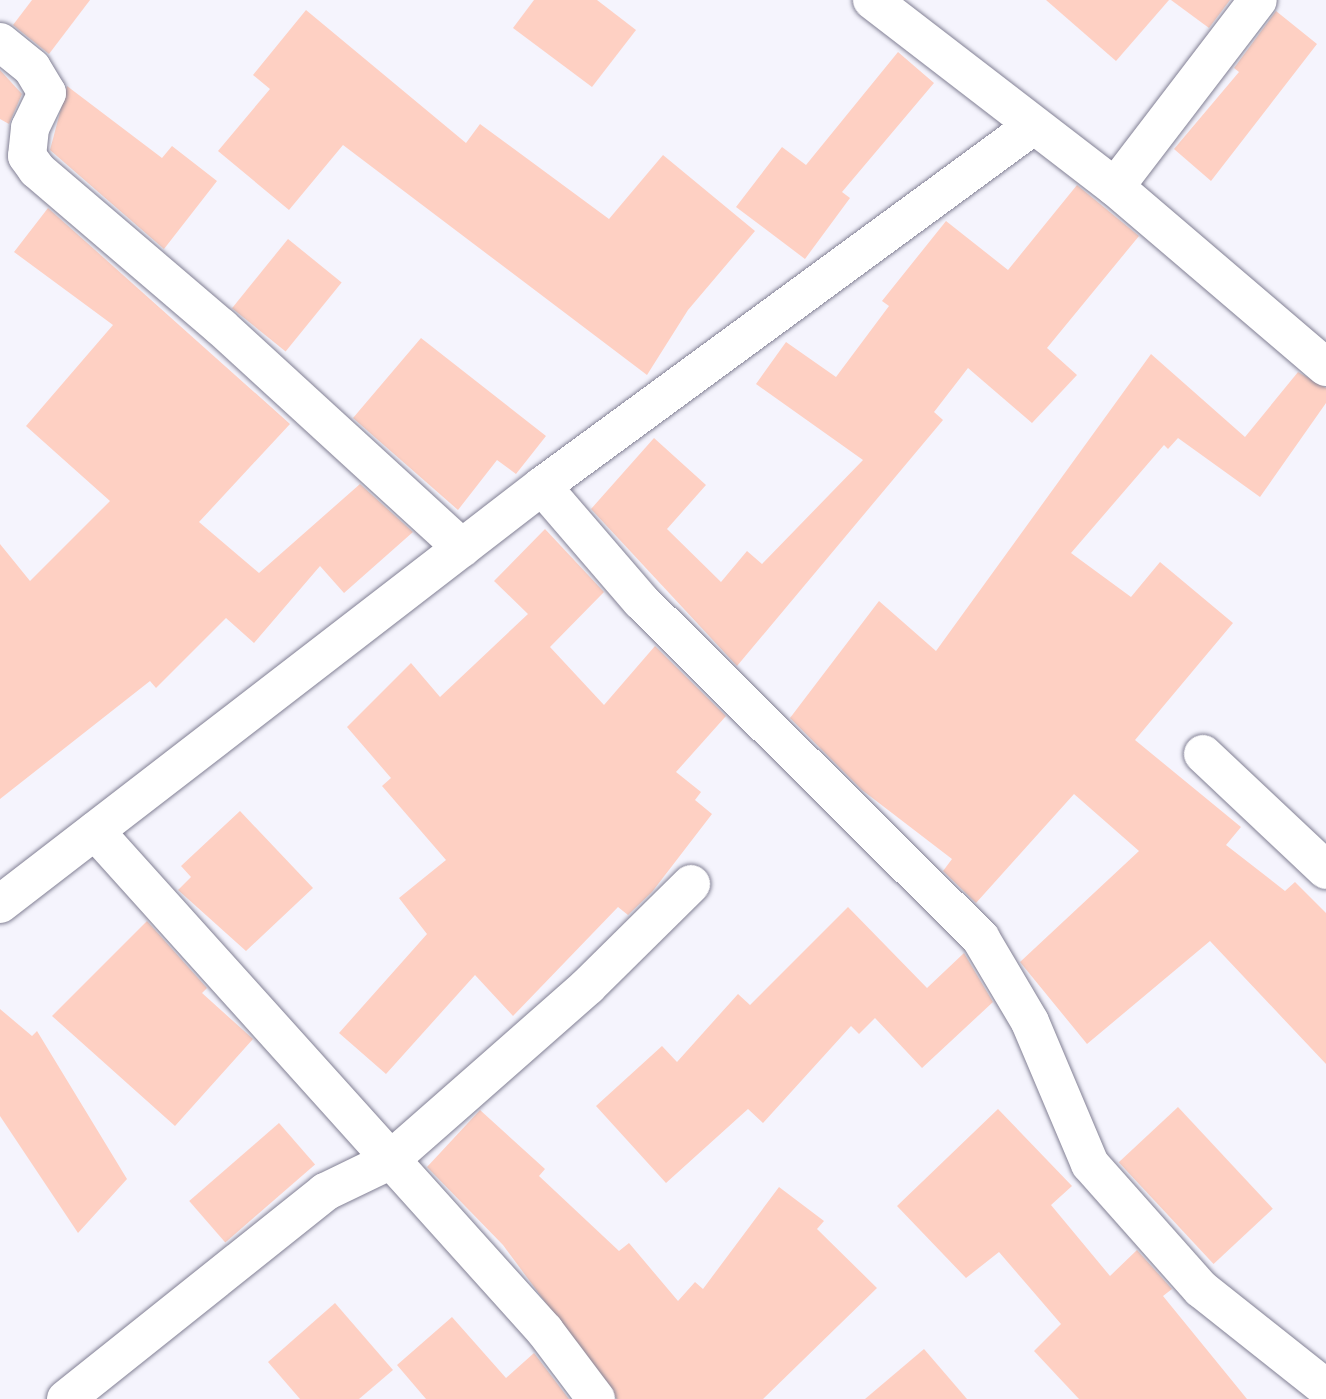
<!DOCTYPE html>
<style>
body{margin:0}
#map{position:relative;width:1326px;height:1399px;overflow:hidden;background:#f5f4fd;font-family:Rubik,sans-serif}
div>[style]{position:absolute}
.building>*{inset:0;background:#fed0c3;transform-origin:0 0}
.roads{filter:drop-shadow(0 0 2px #828094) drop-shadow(0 0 2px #828094)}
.minor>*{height:38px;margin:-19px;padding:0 19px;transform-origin:19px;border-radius:19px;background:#fff}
span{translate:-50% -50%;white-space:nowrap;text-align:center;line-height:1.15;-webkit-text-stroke:7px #fff;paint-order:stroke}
</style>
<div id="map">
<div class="building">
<i style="clip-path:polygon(32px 0,90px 0,49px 54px,13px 25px)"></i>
<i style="clip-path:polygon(534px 0,597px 0,636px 30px,592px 87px,513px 28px)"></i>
<i style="clip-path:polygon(1046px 0,1169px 0,1116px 61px)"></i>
<i style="clip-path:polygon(1171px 0,1230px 0,1209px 28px)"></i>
<i style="clip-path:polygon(306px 10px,466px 143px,480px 124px,609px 219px,663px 155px,755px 231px,688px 310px,647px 375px,343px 145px,289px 210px,218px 151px,270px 89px,253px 75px)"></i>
<i style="clip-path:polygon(1276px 11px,1317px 44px,1211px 181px,1174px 149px,1239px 72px,1234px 68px)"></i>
<i style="clip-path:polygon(898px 52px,934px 83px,842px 192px,850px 198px,805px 259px,736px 207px,782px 147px,806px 165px)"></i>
<i style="clip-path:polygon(0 70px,22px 94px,9px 124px,0 119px)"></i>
<i style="clip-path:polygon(67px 86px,162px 158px,172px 146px,217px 181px,164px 249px,50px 150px)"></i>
<i style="clip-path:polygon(1077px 185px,1139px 236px,1047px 348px,1077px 375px,1032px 423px,968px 368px,934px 412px,943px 420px,737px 666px,591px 509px,654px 438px,706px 485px,667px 529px,721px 582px,747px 551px,762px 564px,863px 460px,756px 384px,786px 342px,836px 377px,889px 306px,882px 301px,946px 221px,1008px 270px)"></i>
<i style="clip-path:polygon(48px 208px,290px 424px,199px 522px,259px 573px,360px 484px,413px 532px,344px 593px,320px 566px,254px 643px,226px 618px,156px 688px,150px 681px,0 799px,0 544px,30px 581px,110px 501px,26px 426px,113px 325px,14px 252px)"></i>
<i style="left:288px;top:239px;width:69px;height:89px;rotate:39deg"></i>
<i style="clip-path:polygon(421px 338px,546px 436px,516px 474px,497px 460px,458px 510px,353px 418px)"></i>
<i style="clip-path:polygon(1151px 354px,1245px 437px,1298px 372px,1326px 388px,1326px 403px,1260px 497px,1178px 438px,1168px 449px,1164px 445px,1071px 553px,1131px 597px,1160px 562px,1233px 623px,1135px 740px,1241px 827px,1226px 845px,1285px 891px,1295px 882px,1326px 913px,1326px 1064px,1210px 941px,1087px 1044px,1020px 962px,1139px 851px,1074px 794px,976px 903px,943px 871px,952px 859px,862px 790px,790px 718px,879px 601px,936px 651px)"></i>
<i style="clip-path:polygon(545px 529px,604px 592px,550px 647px,604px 705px,655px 646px,726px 716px,676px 772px,701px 792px,695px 800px,712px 814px,652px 892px,628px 915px,618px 907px,513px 1016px,475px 975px,386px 1074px,339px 1033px,427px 934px,399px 898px,446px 860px,382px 786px,391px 778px,347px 727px,411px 663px,440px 697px,528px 614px,494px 581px)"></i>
<i style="clip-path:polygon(240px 811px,313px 888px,246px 951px,178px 890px,191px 877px,181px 866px)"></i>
<i style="clip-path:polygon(848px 907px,927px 988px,964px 953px,993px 1002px,922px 1068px,875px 1018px,859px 1034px,851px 1026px,763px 1123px,748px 1109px,666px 1183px,596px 1106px,662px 1046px,677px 1062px,738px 994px,750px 1005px)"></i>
<i style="clip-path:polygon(147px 921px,207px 988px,202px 993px,253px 1039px,175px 1126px,52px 1016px)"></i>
<i style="clip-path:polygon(0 1009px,32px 1036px,37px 1031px,127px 1179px,78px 1233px,0 1116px)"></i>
<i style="left:1178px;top:1107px;width:139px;height:81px;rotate:47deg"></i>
<i style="clip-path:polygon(998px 1109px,1072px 1186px,1051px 1205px,1110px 1276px,1137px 1250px,1172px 1289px,1163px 1296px,1247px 1399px,1079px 1399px,1034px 1351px,1061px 1324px,999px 1252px,966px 1278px,897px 1206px)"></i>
<i style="clip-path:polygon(480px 1110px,545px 1169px,539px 1176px,619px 1251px,629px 1243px,678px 1301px,695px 1282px,703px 1289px,779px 1187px,824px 1221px,817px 1229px,877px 1288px,763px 1399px,617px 1399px,503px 1245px,427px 1167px)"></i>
<i style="left:279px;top:1123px;width:55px;height:119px;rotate:49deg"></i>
<i style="clip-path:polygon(335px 1303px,393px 1370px,359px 1399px,300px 1399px,268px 1362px)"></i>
<i style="clip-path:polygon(452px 1317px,506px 1378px,534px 1353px,569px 1399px,426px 1399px,397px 1365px)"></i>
<i style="clip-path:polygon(924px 1349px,967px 1399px,865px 1399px)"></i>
</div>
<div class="roads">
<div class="minor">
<i style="left:872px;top:0;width:307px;rotate:37.6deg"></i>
<i style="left:1115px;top:187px;width:277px;rotate:40.5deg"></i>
<i style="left:0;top:42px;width:41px;rotate:39.1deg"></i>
<i style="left:32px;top:68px;width:29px;rotate:59deg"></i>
<i style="left:47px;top:93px;width:39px;rotate:116deg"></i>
<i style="left:30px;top:128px;width:28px;rotate:96deg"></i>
<i style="left:27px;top:156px;width:17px;rotate:54deg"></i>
<i style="left:37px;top:170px;width:242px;rotate:40.5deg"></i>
<i style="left:221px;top:327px;width:327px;rotate:42.5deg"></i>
<i style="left:1115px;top:187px;width:235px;rotate:-52.6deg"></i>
<i style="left:542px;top:486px;width:152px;rotate:49.3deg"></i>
<i style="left:641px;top:601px;width:479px;rotate:44.8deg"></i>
<i style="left:981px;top:939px;width:96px;rotate:59.4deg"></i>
<i style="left:1030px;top:1022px;width:154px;rotate:67.1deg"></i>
<i style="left:1090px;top:1164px;width:167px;rotate:48.4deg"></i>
<i style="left:1201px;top:1289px;width:159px;rotate:38.4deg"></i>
<i style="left:1203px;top:754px;width:169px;rotate:43.3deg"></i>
<i style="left:95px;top:831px;width:673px;rotate:48.01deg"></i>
<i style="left:545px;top:1331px;width:85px;rotate:53.1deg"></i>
<i style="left:0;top:904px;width:684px;rotate:-37.64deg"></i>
<i style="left:542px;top:486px;width:609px;rotate:-36.25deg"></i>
<i style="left:66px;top:1399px;width:332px;rotate:-38.6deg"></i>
<i style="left:325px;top:1192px;width:71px;rotate:-25.8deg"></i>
<i style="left:389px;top:1161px;width:265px;rotate:-41.3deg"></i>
<i style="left:588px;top:986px;width:145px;rotate:-44.7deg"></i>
</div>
</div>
</div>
